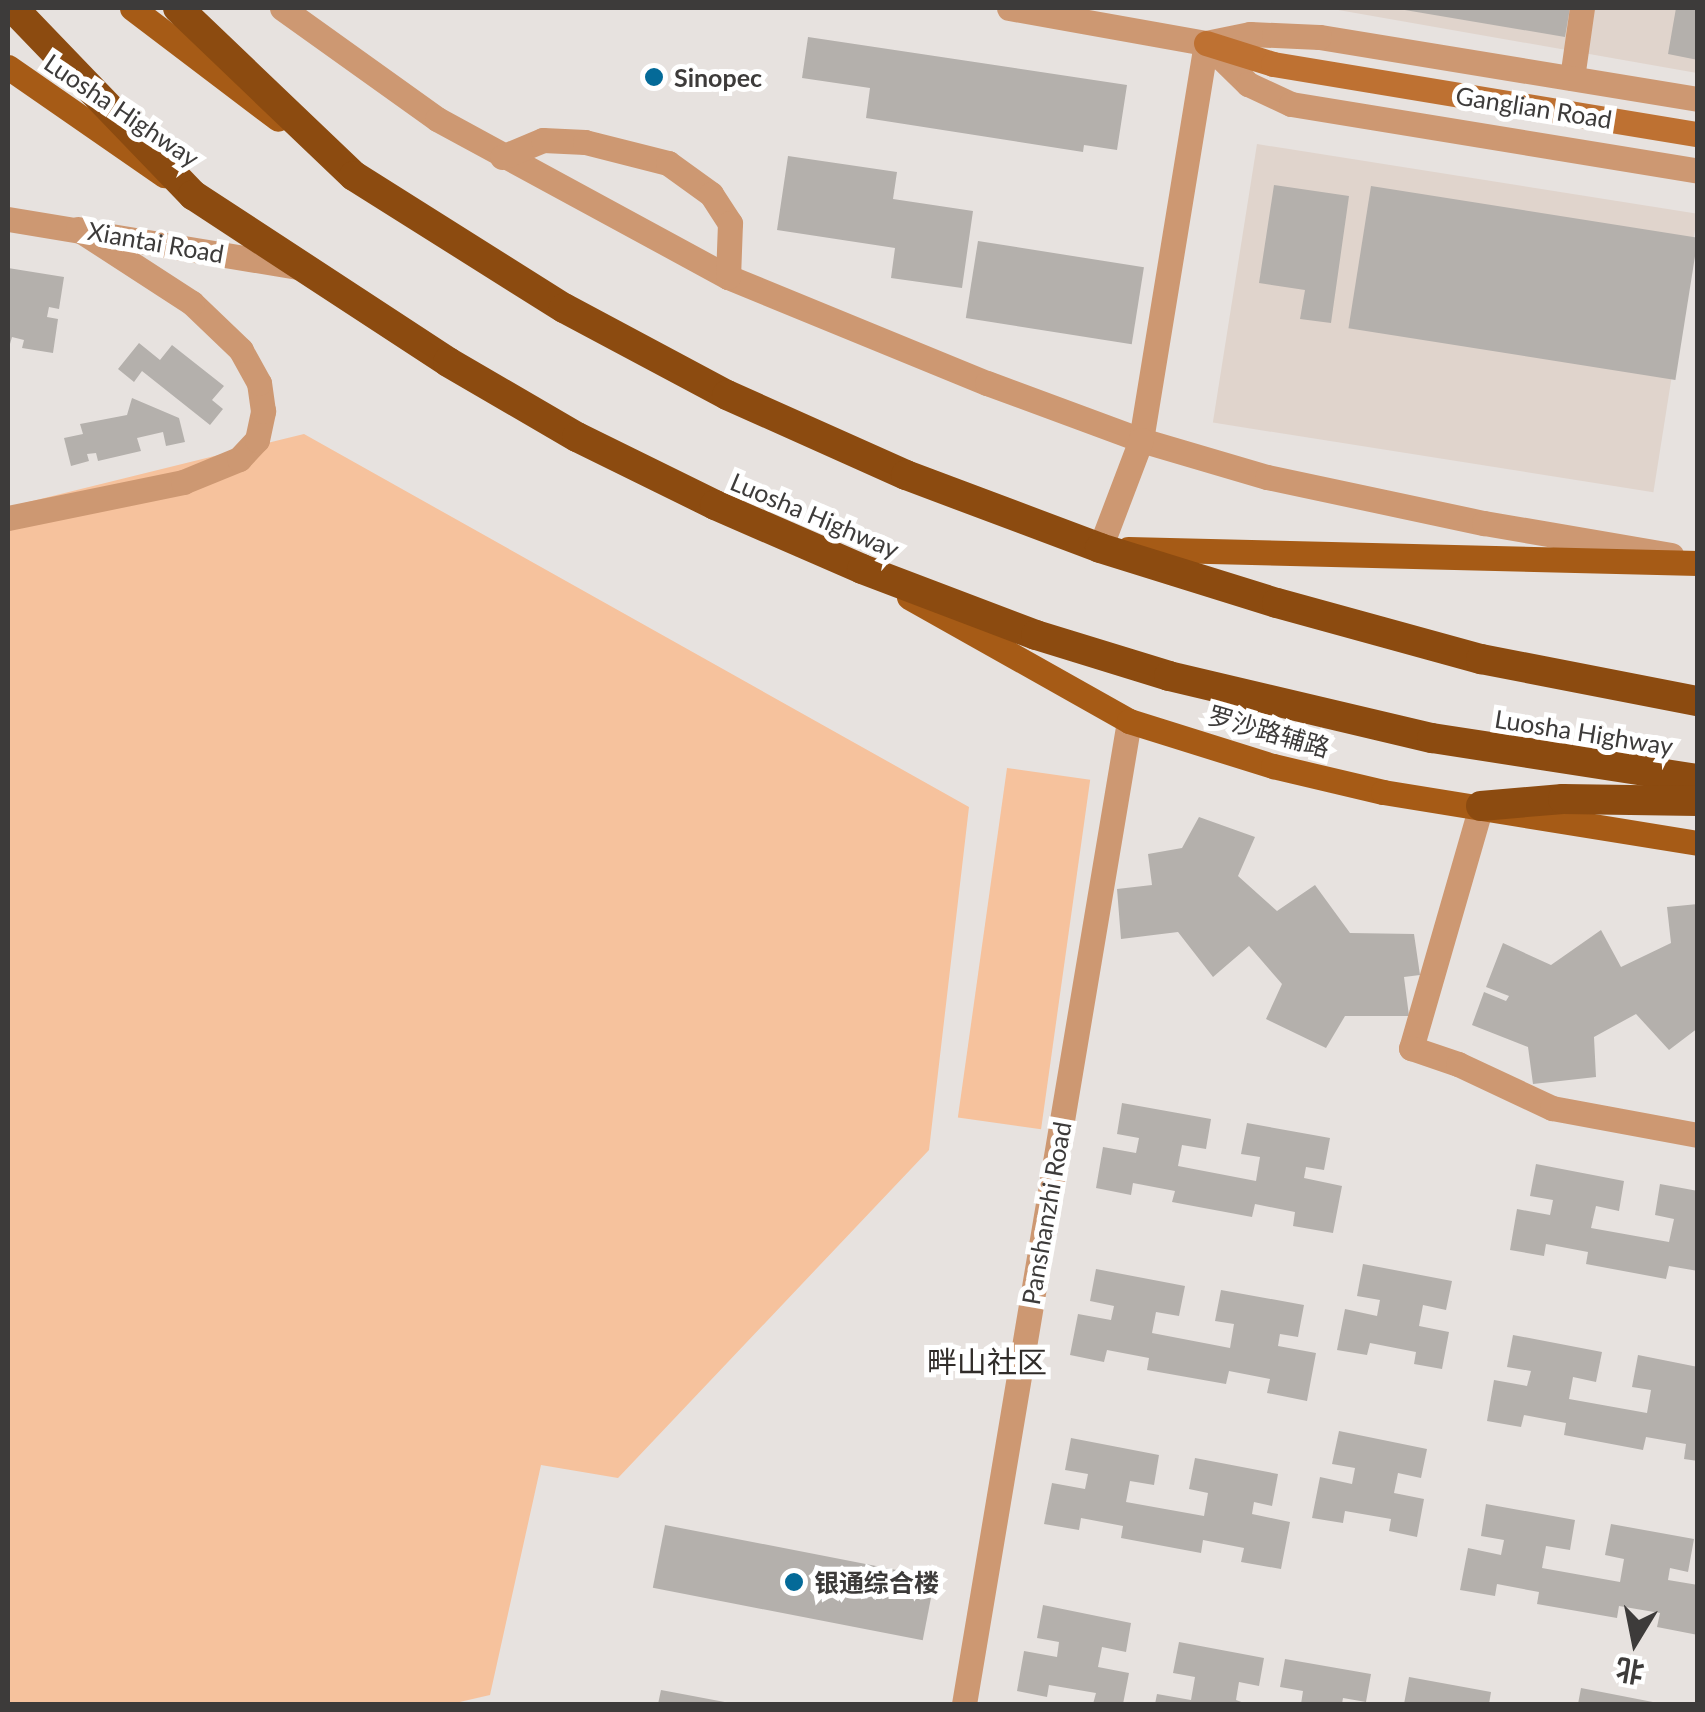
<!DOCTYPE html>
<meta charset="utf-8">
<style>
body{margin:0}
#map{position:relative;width:1705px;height:1712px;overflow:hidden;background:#e7e2df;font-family:Lato,"Noto Sans SC",sans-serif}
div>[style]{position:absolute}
.built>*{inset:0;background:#e0d4cc;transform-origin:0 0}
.green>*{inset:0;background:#f6c29d;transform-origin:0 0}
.building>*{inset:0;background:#b4b0ac;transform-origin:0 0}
.street>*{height:25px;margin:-12.5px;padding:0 12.5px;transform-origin:12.5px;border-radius:12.5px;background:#cd9872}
.secondary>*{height:25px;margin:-12.5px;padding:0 12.5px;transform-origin:12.5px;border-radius:12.5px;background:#be7132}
.primary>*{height:25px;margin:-12.5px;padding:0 12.5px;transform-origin:12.5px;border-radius:12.5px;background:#a65b16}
.highway>*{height:30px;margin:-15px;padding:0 15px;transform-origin:15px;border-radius:15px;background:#8c4b10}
.dots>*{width:28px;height:28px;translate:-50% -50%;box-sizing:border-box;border:5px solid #fff;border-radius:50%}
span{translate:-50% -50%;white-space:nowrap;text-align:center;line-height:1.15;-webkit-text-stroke:10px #fff;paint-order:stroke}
.poi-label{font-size:25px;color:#3d3b3a;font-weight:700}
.left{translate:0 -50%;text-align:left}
.street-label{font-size:25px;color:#3d3b3a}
.quarter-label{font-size:30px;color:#312d2a}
.frame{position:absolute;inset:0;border:10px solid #3d3b3a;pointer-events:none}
.north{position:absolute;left:1585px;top:1592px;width:100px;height:100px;-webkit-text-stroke:8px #fff;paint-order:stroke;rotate:190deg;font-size:28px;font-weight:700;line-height:40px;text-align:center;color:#3d3b3a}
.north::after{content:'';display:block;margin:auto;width:35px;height:45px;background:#3d3b3a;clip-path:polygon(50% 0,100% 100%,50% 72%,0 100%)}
</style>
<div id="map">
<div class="built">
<i style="clip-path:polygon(1327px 8px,1697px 8px,1697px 73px)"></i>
<i style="left:1257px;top:144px;width:446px;height:282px;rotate:9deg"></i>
</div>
<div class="green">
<i style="clip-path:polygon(304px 434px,969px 807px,929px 1150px,618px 1478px,541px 1465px,490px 1695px,451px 1704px,8px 1704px,8px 507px)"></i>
<i style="left:1007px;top:768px;width:84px;height:353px;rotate:8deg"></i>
</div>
<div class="building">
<i style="clip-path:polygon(1393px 8px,1570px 8px,1565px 37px)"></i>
<i style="clip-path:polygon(1676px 8px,1698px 8px,1698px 60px,1668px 54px)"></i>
<i style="clip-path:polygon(808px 37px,1127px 85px,1117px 150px,1084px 145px,1083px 152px,866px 118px,870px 88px,802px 78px)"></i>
<i style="clip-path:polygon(788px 156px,897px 172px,893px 199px,973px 211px,962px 288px,891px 278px,895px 248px,777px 230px)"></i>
<i style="clip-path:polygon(1274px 185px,1349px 196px,1331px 323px,1300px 319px,1305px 290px,1259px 283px)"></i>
<i style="left:1371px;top:186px;width:331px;height:144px;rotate:9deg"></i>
<i style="left:978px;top:241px;width:168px;height:78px;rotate:9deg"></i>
<i style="clip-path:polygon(8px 268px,64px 277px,59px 309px,49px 307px,47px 317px,58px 319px,53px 353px,22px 348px,24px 340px,12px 337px,8px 351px)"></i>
<i style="clip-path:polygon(139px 343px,160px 360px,172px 345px,224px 386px,212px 400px,223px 409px,210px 425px,142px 371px,134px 382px,118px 369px)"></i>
<i style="clip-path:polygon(132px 398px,179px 418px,185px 442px,166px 446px,163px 432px,137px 438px,141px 451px,98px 461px,96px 453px,87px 454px,89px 461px,71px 466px,64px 438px,83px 434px,80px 424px,127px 415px)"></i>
<i style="clip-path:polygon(1199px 817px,1255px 837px,1238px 876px,1277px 911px,1315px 885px,1350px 933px,1414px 934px,1420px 975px,1404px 977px,1409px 1016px,1345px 1016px,1326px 1048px,1266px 1019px,1282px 984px,1249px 946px,1213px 977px,1178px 932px,1121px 939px,1117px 889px,1152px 885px,1148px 854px,1182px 848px)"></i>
<i style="clip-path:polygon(1698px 904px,1698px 1028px,1669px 1050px,1636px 1014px,1594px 1037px,1596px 1077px,1533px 1084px,1528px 1047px,1472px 1025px,1484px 992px,1506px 1001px,1509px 996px,1486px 987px,1503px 943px,1551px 965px,1601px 930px,1621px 967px,1671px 943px,1667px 907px)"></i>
<i style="clip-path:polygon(1122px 1103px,1211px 1119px,1206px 1149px,1182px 1145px,1178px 1166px,1256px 1181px,1260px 1157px,1241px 1154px,1247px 1123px,1330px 1138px,1324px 1170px,1306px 1167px,1304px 1178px,1342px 1186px,1333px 1233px,1293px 1226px,1295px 1212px,1255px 1204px,1252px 1217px,1172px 1202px,1175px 1191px,1133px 1183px,1131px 1195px,1096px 1188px,1103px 1147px,1136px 1153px,1139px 1138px,1117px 1134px)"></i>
<i style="clip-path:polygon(1536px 1164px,1624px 1181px,1619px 1211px,1596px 1206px,1591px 1228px,1669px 1242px,1674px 1219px,1655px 1215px,1660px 1184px,1698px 1191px,1698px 1271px,1669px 1266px,1666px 1279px,1586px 1264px,1588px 1252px,1546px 1244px,1544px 1256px,1510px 1250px,1517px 1209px,1550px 1215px,1553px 1200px,1530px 1196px)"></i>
<i style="clip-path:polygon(1363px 1264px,1452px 1281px,1446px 1310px,1423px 1305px,1419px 1326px,1449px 1332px,1442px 1369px,1414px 1364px,1416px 1352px,1370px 1343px,1367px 1355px,1337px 1350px,1345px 1309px,1377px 1316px,1380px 1300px,1357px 1296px)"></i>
<i style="clip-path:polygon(1096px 1269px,1185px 1286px,1179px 1316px,1156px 1312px,1152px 1333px,1230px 1348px,1234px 1324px,1215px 1321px,1221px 1290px,1304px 1305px,1298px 1337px,1280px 1334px,1278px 1346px,1316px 1353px,1307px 1401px,1267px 1393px,1270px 1379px,1229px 1371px,1226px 1384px,1147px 1370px,1149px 1358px,1107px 1350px,1104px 1362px,1070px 1355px,1078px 1314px,1111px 1320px,1114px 1306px,1090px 1301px)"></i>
<i style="clip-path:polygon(1513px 1335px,1602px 1352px,1596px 1382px,1573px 1377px,1569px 1399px,1647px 1413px,1651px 1390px,1632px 1387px,1638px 1355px,1698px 1367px,1698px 1461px,1684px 1459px,1686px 1444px,1646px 1437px,1643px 1450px,1564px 1435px,1566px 1423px,1524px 1415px,1521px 1427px,1487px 1421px,1494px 1380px,1527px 1386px,1531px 1371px,1507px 1367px)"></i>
<i style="clip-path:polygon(1339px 1431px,1427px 1449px,1421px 1478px,1398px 1473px,1394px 1493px,1424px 1499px,1417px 1537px,1389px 1531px,1391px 1519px,1345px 1511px,1343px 1523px,1312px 1518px,1320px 1477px,1352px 1484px,1355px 1468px,1332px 1464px)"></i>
<i style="clip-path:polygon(1071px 1438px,1159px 1455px,1154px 1485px,1130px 1481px,1126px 1502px,1204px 1516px,1208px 1493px,1189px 1489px,1195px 1458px,1278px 1474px,1272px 1506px,1254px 1502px,1252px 1514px,1290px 1522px,1281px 1569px,1241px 1562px,1244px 1548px,1203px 1540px,1201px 1553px,1121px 1538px,1123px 1526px,1081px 1518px,1079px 1530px,1044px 1524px,1052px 1483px,1085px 1489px,1088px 1474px,1065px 1470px)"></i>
<i style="clip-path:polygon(1486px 1504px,1575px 1520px,1570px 1550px,1546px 1546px,1542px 1568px,1620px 1582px,1624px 1559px,1605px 1555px,1611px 1524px,1694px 1539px,1688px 1572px,1670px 1568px,1668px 1580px,1698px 1585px,1698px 1635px,1657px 1627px,1660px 1613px,1619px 1606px,1617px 1618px,1537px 1604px,1539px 1592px,1497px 1584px,1495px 1596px,1460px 1590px,1468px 1548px,1501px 1555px,1504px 1540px,1481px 1536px)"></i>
<i style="left:665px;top:1525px;width:275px;height:64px;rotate:11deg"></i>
<i style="clip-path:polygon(1043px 1605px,1131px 1623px,1126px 1652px,1102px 1647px,1098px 1667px,1129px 1673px,1123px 1704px,1093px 1704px,1096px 1693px,1049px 1685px,1047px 1697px,1017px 1691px,1024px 1651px,1057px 1657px,1059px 1642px,1037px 1638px)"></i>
<i style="clip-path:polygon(1179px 1642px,1264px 1658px,1259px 1686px,1239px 1682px,1236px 1700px,1247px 1704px,1155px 1704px,1157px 1694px,1191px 1700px,1195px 1677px,1173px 1673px)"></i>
<i style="clip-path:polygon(1285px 1659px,1371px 1674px,1366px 1702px,1343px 1698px,1342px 1704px,1301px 1704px,1303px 1691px,1280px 1687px)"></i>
<i style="clip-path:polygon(1409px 1677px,1491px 1692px,1489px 1704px,1404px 1704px)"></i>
<i style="clip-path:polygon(1581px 1688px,1658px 1703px,1658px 1704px,1578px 1704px)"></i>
<i style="clip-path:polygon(661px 1690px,730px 1703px,729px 1704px,658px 1704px)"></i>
</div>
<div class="street">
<i style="left:282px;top:8px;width:191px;rotate:35.6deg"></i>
<i style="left:437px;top:119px;width:331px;rotate:28.5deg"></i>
<i style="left:728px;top:277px;width:280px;rotate:22.3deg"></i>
<i style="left:987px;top:383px;width:164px;rotate:20.3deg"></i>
<i style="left:1141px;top:440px;width:131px;rotate:16.4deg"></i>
<i style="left:1267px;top:477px;width:222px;rotate:12deg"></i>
<i style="left:1484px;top:523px;width:190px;rotate:9.7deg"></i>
<i style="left:1009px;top:8px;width:200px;rotate:10.1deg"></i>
<i style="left:1206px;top:43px;width:402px;rotate:99.3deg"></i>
<i style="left:1141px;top:440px;width:116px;rotate:110.8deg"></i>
<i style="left:1572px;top:78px;width:71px;rotate:-81.9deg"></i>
<i style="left:1698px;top:99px;width:384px;rotate:-170.7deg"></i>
<i style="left:1319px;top:37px;width:69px;rotate:-177.5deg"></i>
<i style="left:1250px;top:34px;width:45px;rotate:168.4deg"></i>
<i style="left:1206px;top:43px;width:59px;rotate:44.3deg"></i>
<i style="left:1248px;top:84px;width:47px;rotate:24.9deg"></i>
<i style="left:1291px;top:104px;width:412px;rotate:9.3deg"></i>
<i style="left:502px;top:157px;width:44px;rotate:-22.5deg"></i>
<i style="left:543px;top:140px;width:42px;rotate:2.7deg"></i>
<i style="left:585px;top:142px;width:86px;rotate:14.2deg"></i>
<i style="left:668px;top:163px;width:53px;rotate:35.8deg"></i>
<i style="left:711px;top:194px;width:35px;rotate:57deg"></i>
<i style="left:730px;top:223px;width:54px;rotate:92.1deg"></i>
<i style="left:8px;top:219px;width:295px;rotate:9.4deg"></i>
<i style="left:8px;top:518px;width:179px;rotate:-11.6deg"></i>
<i style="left:183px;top:482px;width:61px;rotate:-22.3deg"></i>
<i style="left:239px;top:459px;width:26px;rotate:-47deg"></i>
<i style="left:257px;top:440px;width:30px;rotate:-78deg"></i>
<i style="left:263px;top:411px;width:28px;rotate:-98deg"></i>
<i style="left:259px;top:383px;width:38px;rotate:-119deg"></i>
<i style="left:241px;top:350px;width:68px;rotate:-136.2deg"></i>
<i style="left:192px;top:303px;width:136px;rotate:-147deg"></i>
<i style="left:1481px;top:806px;width:252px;rotate:106.1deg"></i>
<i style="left:1411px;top:1048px;width:50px;rotate:18.8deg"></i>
<i style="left:1458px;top:1064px;width:104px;rotate:25.1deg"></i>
<i style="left:1552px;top:1108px;width:148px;rotate:10.5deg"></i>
<i style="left:964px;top:1704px;width:997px;rotate:-80.47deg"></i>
</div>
<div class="secondary">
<i style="left:1206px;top:43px;width:70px;rotate:17.4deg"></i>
<i style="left:1273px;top:64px;width:431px;rotate:9.4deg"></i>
</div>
<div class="primary">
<i style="left:132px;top:8px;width:183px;rotate:37.2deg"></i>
<i style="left:8px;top:67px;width:190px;rotate:34.7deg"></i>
<i style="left:1128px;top:549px;width:570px;rotate:1.41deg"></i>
<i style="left:909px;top:597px;width:253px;rotate:29.4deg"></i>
<i style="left:1129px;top:721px;width:151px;rotate:17.4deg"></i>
<i style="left:1273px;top:766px;width:113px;rotate:13.3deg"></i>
<i style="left:1383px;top:792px;width:319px;rotate:9.2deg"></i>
</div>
<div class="highway">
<i style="left:13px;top:8px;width:260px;rotate:46.1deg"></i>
<i style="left:193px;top:195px;width:305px;rotate:33.2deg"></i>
<i style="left:448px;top:362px;width:149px;rotate:30.2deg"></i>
<i style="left:577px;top:437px;width:154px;rotate:26.2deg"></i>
<i style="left:715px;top:505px;width:160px;rotate:23.5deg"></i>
<i style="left:862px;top:569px;width:186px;rotate:20.8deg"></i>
<i style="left:1036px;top:635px;width:139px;rotate:17.1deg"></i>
<i style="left:1169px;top:676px;width:270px;rotate:13.3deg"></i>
<i style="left:1432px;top:738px;width:269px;rotate:8.8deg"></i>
<i style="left:178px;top:8px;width:243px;rotate:43.7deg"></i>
<i style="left:354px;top:176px;width:248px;rotate:32.2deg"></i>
<i style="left:564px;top:308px;width:185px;rotate:28.1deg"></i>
<i style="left:727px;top:395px;width:196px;rotate:24.1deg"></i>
<i style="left:906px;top:475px;width:207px;rotate:20.6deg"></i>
<i style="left:1100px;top:548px;width:185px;rotate:17.3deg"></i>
<i style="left:1277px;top:603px;width:212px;rotate:15.4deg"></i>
<i style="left:1481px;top:659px;width:221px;rotate:11deg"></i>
<i style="left:1481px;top:806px;width:82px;rotate:-4.9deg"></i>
<i style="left:1563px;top:799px;width:135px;rotate:0.8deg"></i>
</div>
<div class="dots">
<i style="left:654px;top:77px;background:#046a98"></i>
<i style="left:794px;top:1582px;background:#046a98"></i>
</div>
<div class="poi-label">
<span class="left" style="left:674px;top:77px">Sinopec</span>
<span class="left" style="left:814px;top:1582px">银通综合楼</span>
</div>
<div class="street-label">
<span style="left:1534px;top:107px;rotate:9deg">Ganglian Road</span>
<span style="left:122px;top:110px;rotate:34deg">Luosha Highway</span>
<span style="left:156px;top:242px;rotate:10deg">Xiantai Road</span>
<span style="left:815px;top:515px;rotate:23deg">Luosha Highway</span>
<span style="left:1269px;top:731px;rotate:16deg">罗沙路辅路</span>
<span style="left:1584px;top:732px;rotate:9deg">Luosha Highway</span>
<span style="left:1046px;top:1213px;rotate:-80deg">Panshanzhi Road</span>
</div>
<div class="quarter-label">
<span style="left:987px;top:1361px">畔山社区</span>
</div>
<div class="frame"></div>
<div class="north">北</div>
</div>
